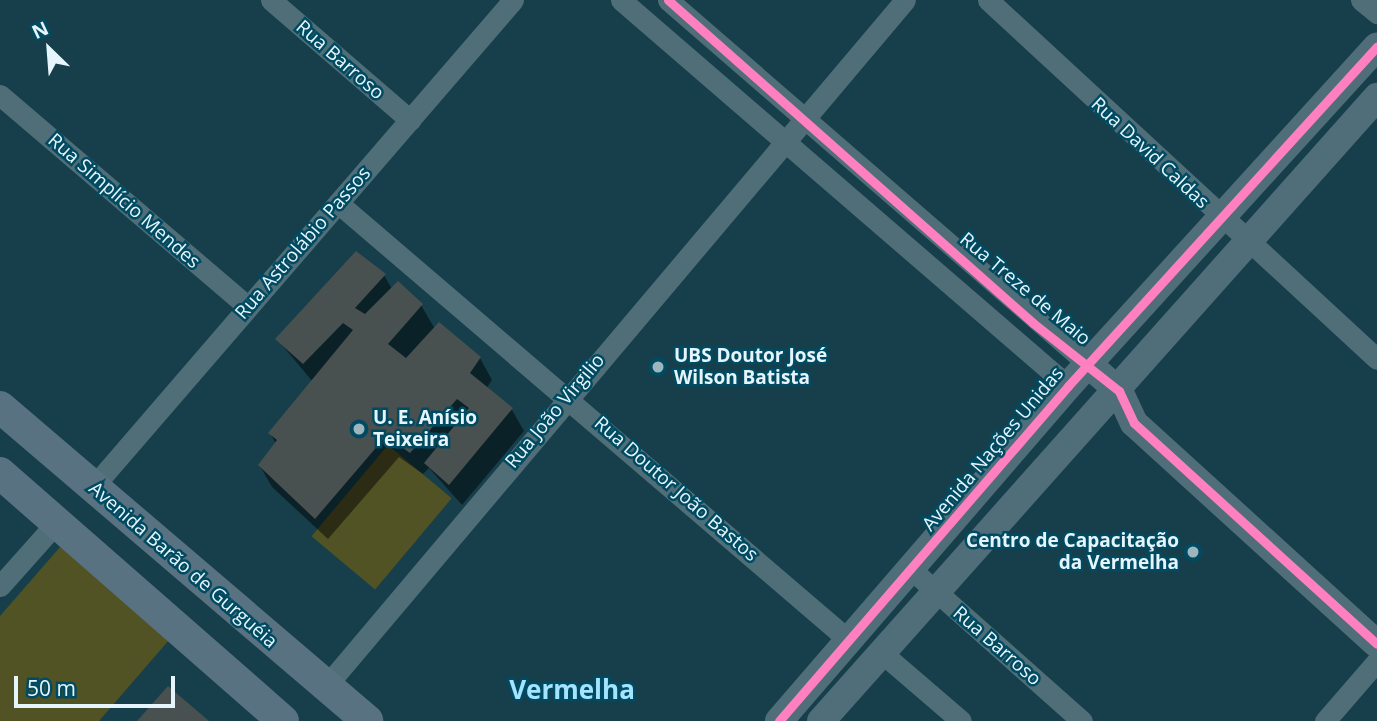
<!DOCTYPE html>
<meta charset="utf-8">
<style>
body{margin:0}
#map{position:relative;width:1377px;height:721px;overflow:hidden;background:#163f4b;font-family:"Open Sans",sans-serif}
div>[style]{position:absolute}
.green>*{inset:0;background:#525324;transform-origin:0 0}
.shadow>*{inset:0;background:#0007}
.building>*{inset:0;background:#495050}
.street>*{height:21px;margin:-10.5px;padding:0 10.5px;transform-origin:10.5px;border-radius:10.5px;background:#4f6e78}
.secondary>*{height:28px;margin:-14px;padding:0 14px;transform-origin:14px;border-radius:14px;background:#506d7a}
.primary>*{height:32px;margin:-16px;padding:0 16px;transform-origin:16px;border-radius:16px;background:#587282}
.cycleway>*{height:9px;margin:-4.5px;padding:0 4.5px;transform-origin:4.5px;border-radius:4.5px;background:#ff80c0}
.dots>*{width:19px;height:19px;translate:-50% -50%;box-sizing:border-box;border:4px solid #004b61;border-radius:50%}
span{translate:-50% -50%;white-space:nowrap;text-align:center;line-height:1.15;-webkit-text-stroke:5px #004b61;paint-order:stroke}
.street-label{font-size:19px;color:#e6f5fb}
.poi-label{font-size:19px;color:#e6f5fb;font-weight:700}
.left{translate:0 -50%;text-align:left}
.right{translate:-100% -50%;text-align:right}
.district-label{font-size:26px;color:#a4e4fe;font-weight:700}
.north{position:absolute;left:14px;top:14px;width:70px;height:70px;-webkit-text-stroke:5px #004b61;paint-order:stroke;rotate:335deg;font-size:19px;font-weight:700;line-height:28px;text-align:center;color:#e6f5fb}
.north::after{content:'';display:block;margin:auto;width:24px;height:32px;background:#e6f5fb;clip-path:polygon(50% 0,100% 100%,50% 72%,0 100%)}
.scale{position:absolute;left:14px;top:676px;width:161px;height:32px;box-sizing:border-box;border:4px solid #e6f5fb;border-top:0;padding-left:9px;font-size:21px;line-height:24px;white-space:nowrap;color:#e6f5fb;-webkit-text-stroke:5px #004b61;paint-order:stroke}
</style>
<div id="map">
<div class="green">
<i style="left:388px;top:445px;width:83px;height:119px;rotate:40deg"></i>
<i style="clip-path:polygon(61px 546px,169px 640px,99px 721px,0 721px,0 616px)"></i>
</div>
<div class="shadow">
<i style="clip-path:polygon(384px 275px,392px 289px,421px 305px,435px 329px,480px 358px,492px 380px,486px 389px,512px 410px,524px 431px,462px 505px,429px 468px,423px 474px,399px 457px,328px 539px,272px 487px,260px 466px,276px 444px,270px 433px,313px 382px,277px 339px)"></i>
</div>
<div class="building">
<i style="clip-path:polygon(356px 251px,386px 274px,355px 308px,365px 314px,398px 281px,423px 304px,388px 344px,406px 358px,439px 322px,481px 357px,470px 373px,513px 408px,449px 485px,424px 463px,469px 408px,457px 399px,410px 453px,386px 436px,315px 519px,258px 465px,277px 440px,268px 433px,353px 330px,343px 323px,303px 364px,275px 339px)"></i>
<i style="clip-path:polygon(168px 686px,209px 721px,137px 721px)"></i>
</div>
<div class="street">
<i style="left:271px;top:0;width:184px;rotate:40.8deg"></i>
<i style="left:621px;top:0;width:591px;rotate:40.81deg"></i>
<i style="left:668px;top:0;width:556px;rotate:40.91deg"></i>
<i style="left:988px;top:0;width:529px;rotate:42.7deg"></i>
<i style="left:1361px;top:0;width:21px;rotate:39deg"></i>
<i style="left:0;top:95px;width:326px;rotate:40.5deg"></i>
<i style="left:338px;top:203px;width:675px;rotate:40.56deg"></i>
<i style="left:93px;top:487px;width:643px;rotate:-49.22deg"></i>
<i style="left:913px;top:571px;width:226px;rotate:41.6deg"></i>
<i style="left:0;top:586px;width:86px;rotate:-48.3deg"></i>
<i style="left:882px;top:653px;width:104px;rotate:40.7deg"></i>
<i style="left:327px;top:685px;width:896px;rotate:-49.84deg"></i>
<i style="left:1325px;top:721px;width:79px;rotate:-49.1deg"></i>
</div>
<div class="secondary">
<i style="left:1088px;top:364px;width:41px;rotate:41.1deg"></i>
<i style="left:1119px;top:391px;width:35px;rotate:65deg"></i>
<i style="left:1134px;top:423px;width:328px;rotate:42.3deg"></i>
<i style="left:779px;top:721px;width:442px;rotate:-49.2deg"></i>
<i style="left:1068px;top:386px;width:459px;rotate:-47.7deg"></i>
<i style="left:821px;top:721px;width:836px;rotate:-48.3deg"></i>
</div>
<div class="primary">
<i style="left:0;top:407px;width:483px;rotate:40.5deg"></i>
<i style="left:0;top:473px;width:376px;rotate:41.2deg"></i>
</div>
<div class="cycleway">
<i style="left:668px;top:0;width:487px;rotate:41.5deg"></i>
<i style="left:1033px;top:323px;width:110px;rotate:38.3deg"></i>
<i style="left:1119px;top:391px;width:35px;rotate:65deg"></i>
<i style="left:1134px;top:423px;width:328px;rotate:42.3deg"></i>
<i style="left:779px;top:721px;width:442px;rotate:-49.2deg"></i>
<i style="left:1068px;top:386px;width:459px;rotate:-47.7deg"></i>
</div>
<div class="dots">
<i style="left:658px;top:367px;background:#9db5bd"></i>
<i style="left:359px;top:429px;background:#9db5bd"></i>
<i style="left:1193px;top:552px;background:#9db5bd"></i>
</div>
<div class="street-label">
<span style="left:340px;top:60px;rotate:41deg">Rua Barroso</span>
<span style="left:1150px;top:153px;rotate:43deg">Rua David Caldas</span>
<span style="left:124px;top:201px;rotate:41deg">Rua Simplício Mendes</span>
<span style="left:303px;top:243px;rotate:-49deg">Rua Astrolábio Passos</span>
<span style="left:1025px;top:289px;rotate:40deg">Rua Treze de Maio</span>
<span style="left:555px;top:411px;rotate:-50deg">Rua João Virgilio</span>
<span style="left:993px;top:449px;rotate:-50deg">Avenida Nações Unidas</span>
<span style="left:676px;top:489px;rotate:41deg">Rua Doutor João Bastos</span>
<span style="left:183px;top:565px;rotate:41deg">Avenida Barão de Gurguéia</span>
<span style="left:997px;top:646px;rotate:41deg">Rua Barroso</span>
</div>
<div class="poi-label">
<span class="left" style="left:674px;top:367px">UBS Doutor José<br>Wilson Batista</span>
<span class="left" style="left:373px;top:429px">U. E. Anísio<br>Teixeira</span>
<span class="right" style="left:1179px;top:552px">Centro de Capacitação<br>da Vermelha</span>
</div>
<div class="district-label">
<span style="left:572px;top:690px">Vermelha</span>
</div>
<div class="north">N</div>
<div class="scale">50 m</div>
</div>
